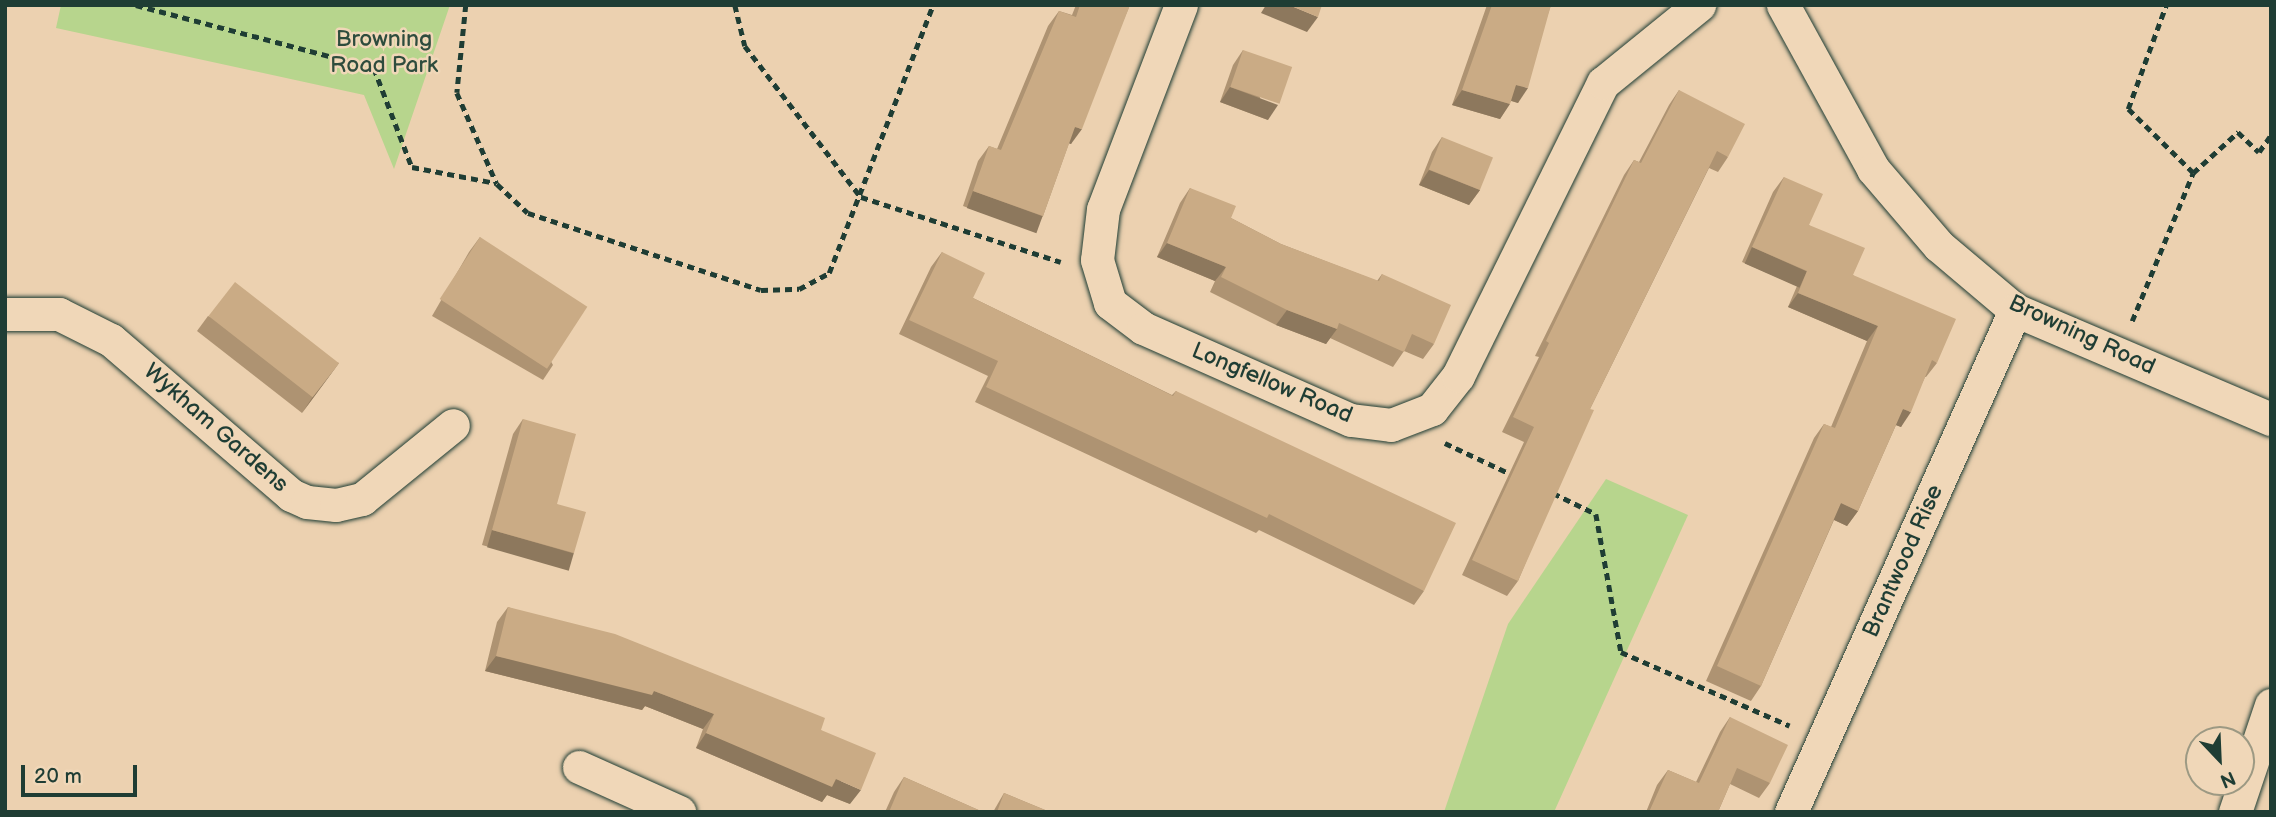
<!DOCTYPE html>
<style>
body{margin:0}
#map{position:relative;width:2276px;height:817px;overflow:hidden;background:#ecd1b0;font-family:"Balsamiq Sans",sans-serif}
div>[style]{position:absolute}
.green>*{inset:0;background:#b7d58d}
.path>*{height:4.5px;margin-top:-2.25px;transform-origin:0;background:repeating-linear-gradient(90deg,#1f3d34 0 7px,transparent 0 12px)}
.roads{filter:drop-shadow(0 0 2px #1f3d34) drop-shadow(0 0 2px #1f3d34)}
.minor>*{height:33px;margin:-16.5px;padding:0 16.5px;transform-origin:16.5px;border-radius:16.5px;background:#f0d7b8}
.wall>*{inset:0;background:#ae9372}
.shaded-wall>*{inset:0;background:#8d785d;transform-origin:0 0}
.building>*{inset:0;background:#caab85;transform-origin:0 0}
span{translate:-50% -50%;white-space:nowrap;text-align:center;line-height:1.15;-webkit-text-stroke:5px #f0d7b8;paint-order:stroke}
.park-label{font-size:23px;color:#2e4c3d}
.street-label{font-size:23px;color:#1f3d34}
.frame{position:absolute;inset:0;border:7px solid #1f3d34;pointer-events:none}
.north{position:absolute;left:2185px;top:726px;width:70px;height:70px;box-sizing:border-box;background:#f0d7b8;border:2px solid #9c9983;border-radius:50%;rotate:157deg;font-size:19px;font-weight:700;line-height:28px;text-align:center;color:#1f3d34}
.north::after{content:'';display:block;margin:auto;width:24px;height:32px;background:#1f3d34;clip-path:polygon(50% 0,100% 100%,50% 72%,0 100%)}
.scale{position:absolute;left:21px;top:765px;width:116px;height:32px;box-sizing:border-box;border:4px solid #1f3d34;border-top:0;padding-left:9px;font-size:21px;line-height:24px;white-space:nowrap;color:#1f3d34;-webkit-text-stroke:5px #f0d7b8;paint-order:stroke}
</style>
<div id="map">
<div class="green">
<i style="clip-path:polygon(61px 5px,450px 5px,394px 169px,364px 95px,56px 28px)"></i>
<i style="clip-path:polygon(1606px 479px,1688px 515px,1554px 812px,1444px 812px,1508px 624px)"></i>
</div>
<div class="path">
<i style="left:136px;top:5px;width:246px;rotate:14.8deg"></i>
<i style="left:374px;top:68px;width:106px;rotate:69deg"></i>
<i style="left:412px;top:167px;width:86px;rotate:10.8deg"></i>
<i style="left:466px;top:5px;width:88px;rotate:95.8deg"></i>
<i style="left:457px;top:93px;width:99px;rotate:66.3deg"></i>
<i style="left:497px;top:184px;width:42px;rotate:43.1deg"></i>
<i style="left:528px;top:213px;width:245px;rotate:18.3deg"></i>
<i style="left:761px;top:290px;width:38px;rotate:-2deg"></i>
<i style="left:799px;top:289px;width:34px;rotate:-28deg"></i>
<i style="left:829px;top:273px;width:287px;rotate:-68.8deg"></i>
<i style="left:735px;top:5px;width:42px;rotate:76.3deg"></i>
<i style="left:745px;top:46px;width:190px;rotate:52.5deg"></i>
<i style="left:861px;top:197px;width:210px;rotate:18deg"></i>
<i style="left:2193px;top:173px;width:61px;rotate:-42.3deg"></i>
<i style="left:2238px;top:132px;width:29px;rotate:44deg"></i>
<i style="left:2259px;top:152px;width:21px;rotate:-55deg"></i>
<i style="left:2132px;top:321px;width:160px;rotate:-67.6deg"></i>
<i style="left:2193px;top:173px;width:91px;rotate:-135.4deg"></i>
<i style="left:2128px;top:109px;width:111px;rotate:-69.9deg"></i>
<i style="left:1445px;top:443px;width:75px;rotate:25.2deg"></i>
<i style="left:1553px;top:493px;width:48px;rotate:26deg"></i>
<i style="left:1596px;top:514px;width:140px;rotate:79.7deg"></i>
<i style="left:1621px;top:652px;width:184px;rotate:23.6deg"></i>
</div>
<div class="roads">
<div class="minor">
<i style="left:1181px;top:5px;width:218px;rotate:110.9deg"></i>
<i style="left:1103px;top:209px;width:51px;rotate:96.7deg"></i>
<i style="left:1097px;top:260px;width:45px;rotate:73.2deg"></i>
<i style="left:1110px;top:303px;width:41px;rotate:37.1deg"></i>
<i style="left:1143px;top:328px;width:227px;rotate:23.9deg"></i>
<i style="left:1351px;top:420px;width:40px;rotate:7.1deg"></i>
<i style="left:1391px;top:425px;width:44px;rotate:-21.3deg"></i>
<i style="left:1432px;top:409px;width:42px;rotate:-51.8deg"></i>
<i style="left:1458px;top:376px;width:327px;rotate:-63.7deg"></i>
<i style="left:1603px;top:83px;width:124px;rotate:-39.1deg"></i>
<i style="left:1783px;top:5px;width:187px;rotate:61.2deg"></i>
<i style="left:1873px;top:169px;width:101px;rotate:49.4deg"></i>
<i style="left:1939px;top:246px;width:99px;rotate:40.1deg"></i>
<i style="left:2015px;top:310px;width:278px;rotate:23.1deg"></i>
<i style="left:5px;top:314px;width:54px"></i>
<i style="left:59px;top:314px;width:58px;rotate:26.6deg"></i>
<i style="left:111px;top:340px;width:238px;rotate:40.7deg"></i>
<i style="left:291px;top:495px;width:17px;rotate:24deg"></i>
<i style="left:307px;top:502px;width:29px;rotate:6deg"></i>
<i style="left:336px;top:505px;width:27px;rotate:-13deg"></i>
<i style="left:362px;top:499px;width:117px;rotate:-39.1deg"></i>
<i style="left:579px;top:767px;width:110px;rotate:24.2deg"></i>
<i style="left:1791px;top:812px;width:550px;rotate:-65.95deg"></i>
<i style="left:2235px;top:812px;width:113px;rotate:-71.4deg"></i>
</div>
</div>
<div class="wall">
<i style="clip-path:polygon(1076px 5px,1130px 5px,1071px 144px,1069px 143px,1043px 216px,1033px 231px,963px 206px,978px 161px,989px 146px,997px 149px,1048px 26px,1059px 11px,1072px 15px)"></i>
<i style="clip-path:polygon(1487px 5px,1551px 5px,1518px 103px,1511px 101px,1500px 119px,1452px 105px)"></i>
<i style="clip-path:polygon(1243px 50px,1268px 120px,1220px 102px,1233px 65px)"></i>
<i style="clip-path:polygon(1679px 90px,1728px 157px,1718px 172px,1709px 168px,1590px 409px,1518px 581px,1507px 596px,1462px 575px,1524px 442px,1502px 432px,1539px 357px,1535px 356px,1624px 175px,1634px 160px,1639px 162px,1669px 105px)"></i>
<i style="clip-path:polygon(1442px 137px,1480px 190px,1469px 205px,1419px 185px,1432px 152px)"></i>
<i style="clip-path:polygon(1784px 177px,1809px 225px,1853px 275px,1937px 363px,1926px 377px,1925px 377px,1901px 427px,1896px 425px,1858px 511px,1847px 526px,1834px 520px,1761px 686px,1751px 701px,1706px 681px,1814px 438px,1824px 424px,1831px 427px,1867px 341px,1788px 307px,1797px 286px,1742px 262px,1773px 192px)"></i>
<i style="clip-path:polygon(1190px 188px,1231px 218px,1281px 244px,1377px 281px,1382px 274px,1434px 344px,1423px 359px,1404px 351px,1393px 367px,1330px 338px,1326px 344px,1276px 325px,1210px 292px,1215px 281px,1157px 257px,1180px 203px)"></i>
<i style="clip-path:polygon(480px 237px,553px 365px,543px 380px,432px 316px,469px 252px)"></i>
<i style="clip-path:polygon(942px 252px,973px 298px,1172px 395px,1176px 391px,1424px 591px,1414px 605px,1259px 530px,1256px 533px,975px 402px,988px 376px,899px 334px,931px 267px)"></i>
<i style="clip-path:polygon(208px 316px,339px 363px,302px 413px,197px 331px)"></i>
<i style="clip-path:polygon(523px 419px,557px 504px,574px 553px,564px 568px,482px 545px,513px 434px)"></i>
<i style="clip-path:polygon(508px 607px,821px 730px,850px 804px,827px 795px,822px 802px,696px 748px,703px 729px,645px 706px,642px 710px,485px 671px,497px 622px)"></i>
<i style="clip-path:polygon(1730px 717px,1770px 783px,1759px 798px,1730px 784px,1718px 812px,1646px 812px,1657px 785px,1668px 770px,1696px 782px,1720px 732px)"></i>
<i style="clip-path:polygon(904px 777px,983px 812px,885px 812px,894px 792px)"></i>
<i style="clip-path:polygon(1004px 793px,1050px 812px,993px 812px)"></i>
</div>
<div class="shaded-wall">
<i style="clip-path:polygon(1266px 5px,1289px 5px,1318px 17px,1307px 32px,1261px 13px)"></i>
<i style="clip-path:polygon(1516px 85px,1528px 88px,1518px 103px,1506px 99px)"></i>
<i style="clip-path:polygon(1230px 87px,1278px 105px,1268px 120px,1220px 102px)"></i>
<i style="clip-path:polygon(1462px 90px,1510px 104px,1500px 119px,1452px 105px)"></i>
<i style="clip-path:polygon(1075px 127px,1082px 129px,1071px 144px,1065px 142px)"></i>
<i style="clip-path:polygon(1429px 170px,1480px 190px,1469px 205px,1419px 185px)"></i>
<i style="left:973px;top:191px;width:74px;height:18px;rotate:20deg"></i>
<i style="clip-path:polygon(1167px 243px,1226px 267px,1215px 281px,1157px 257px)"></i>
<i style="left:1752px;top:247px;width:60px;height:18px;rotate:24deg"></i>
<i style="clip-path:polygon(1798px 293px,1878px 326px,1867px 341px,1788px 307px)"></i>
<i style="clip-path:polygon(1287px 310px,1337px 329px,1326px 344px,1276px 325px)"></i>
<i style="clip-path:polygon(339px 363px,328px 378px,302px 413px,312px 398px)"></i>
<i style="clip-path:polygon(1903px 409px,1911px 412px,1901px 427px,1893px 424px)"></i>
<i style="clip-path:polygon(1841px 503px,1858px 511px,1847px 526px,1830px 518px)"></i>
<i style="left:492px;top:530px;width:85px;height:18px;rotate:16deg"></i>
<i style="clip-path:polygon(496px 656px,654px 691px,714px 714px,703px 729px,645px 706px,642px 710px,485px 671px)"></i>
<i style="clip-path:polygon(706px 733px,836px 779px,861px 790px,850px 804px,827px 795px,822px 802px,696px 748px)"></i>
</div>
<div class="building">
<i style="clip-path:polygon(1080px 5px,1130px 5px,1082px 129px,1075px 127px,1043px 216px,973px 191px,989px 146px,1001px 150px,1059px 11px,1076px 17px)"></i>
<i style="clip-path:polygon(1289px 5px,1322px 5px,1318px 17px)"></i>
<i style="clip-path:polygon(1492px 5px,1551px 5px,1528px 88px,1516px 85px,1510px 104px,1462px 90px)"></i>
<i style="left:1243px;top:50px;width:52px;height:39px;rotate:19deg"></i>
<i style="clip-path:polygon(1679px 90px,1745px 124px,1728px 157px,1717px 151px,1590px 409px,1594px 410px,1518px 581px,1472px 560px,1534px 427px,1513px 417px,1549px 343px,1546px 341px,1634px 160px,1641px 163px)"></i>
<i style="left:1442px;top:137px;width:55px;height:35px;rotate:22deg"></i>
<i style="clip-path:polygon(1784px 177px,1823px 194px,1809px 225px,1865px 248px,1853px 275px,1956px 319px,1937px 363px,1932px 360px,1911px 412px,1903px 409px,1858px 511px,1841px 503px,1761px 686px,1717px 666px,1824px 424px,1835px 428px,1878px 326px,1798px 293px,1807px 271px,1752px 247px)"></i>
<i style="clip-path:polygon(1190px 188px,1236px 206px,1231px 218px,1281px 244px,1379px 281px,1382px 274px,1451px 305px,1434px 344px,1412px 334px,1404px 352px,1339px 323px,1337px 329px,1287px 310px,1221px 277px,1226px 267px,1167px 243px)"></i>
<i style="left:480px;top:237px;width:128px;height:74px;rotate:33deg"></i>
<i style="clip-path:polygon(942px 252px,985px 273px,973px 298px,1173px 396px,1176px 391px,1456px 523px,1424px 591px,1269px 514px,1267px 518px,986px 387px,998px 361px,909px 320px)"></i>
<i style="left:235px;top:282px;width:132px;height:43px;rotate:38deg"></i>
<i style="clip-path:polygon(523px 419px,576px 434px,557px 504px,586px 512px,574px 553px,492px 530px)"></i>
<i style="clip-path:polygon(508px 607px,615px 634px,825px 718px,821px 730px,876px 753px,861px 790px,836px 779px,832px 787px,706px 733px,714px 714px,654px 691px,652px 695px,496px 656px)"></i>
<i style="clip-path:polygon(1730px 717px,1788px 745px,1770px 783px,1737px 768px,1718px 812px,1649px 812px,1668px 770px,1699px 783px)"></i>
<i style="clip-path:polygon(904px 777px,983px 812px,889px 812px)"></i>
<i style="clip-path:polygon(1004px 793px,1050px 812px,997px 812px)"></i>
</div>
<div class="park-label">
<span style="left:384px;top:52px">Browning<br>Road Park</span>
</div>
<div class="street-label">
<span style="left:2082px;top:335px;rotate:25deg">Browning Road</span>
<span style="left:1272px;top:383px;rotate:23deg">Longfellow Road</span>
<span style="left:216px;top:428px;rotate:41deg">Wykham Gardens</span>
<span style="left:1903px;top:561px;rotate:-66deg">Brantwood Rise</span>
</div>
<div class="frame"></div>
<div class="north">N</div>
<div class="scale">20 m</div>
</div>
